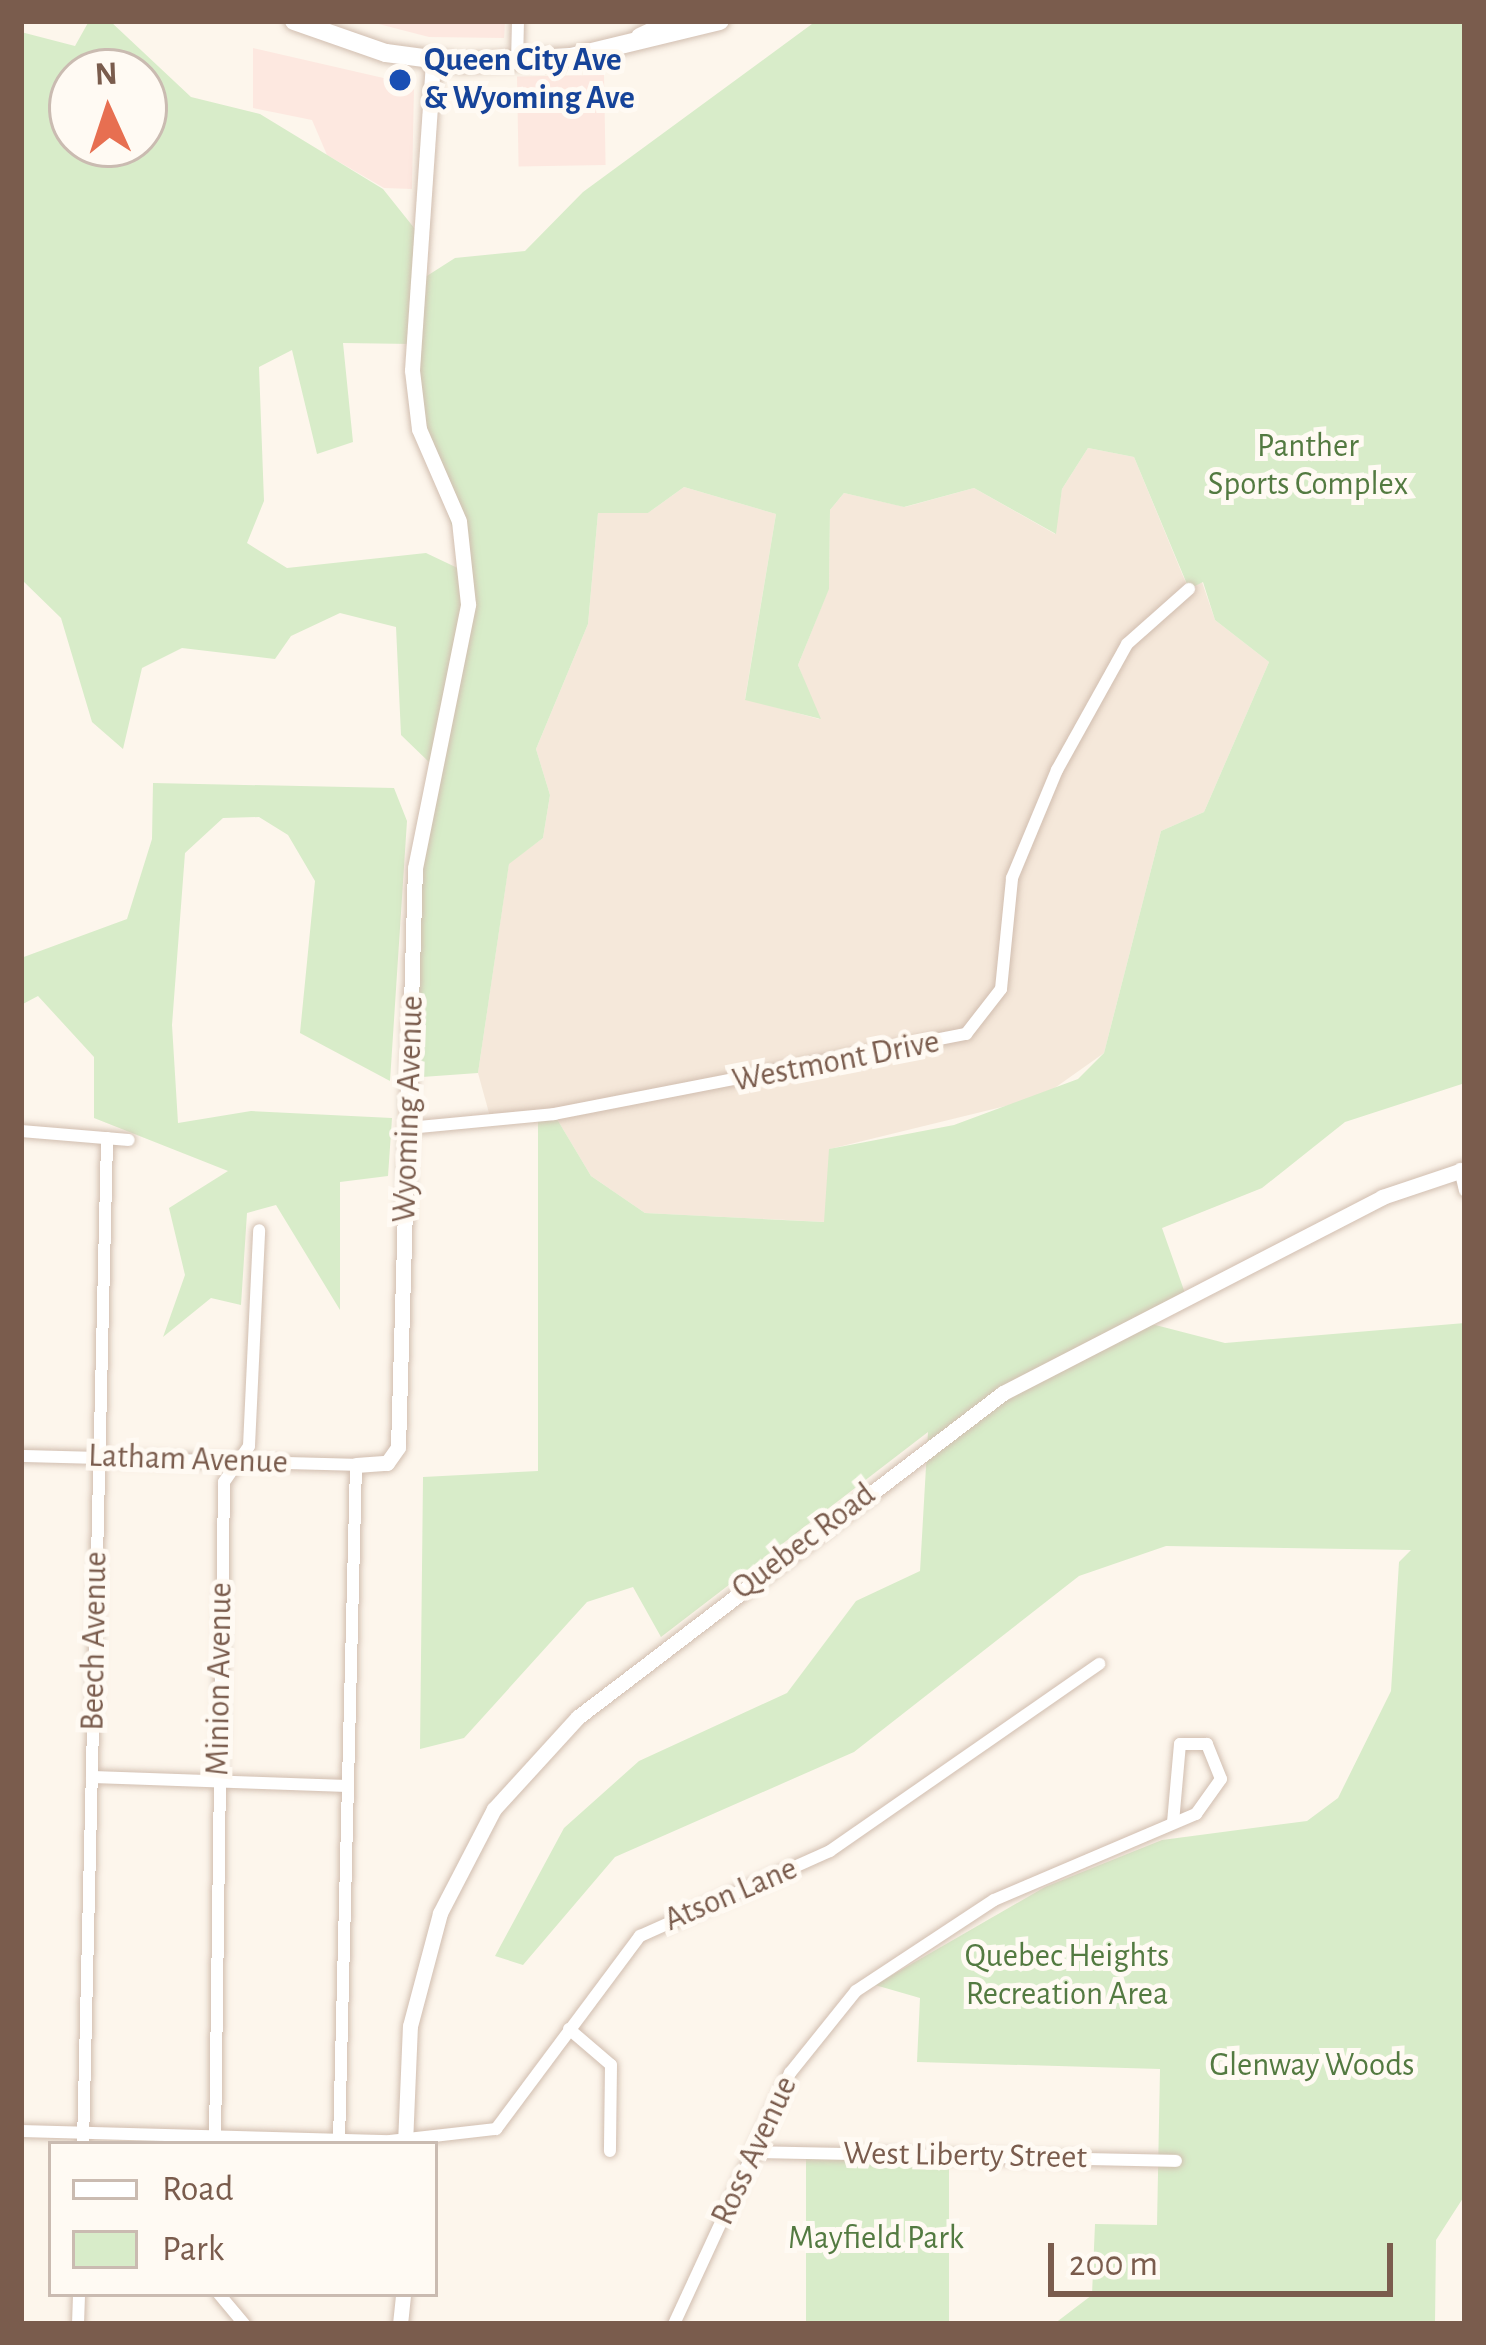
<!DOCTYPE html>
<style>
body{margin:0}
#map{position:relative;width:1486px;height:2345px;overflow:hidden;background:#fdf6ec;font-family:"Alegreya Sans",sans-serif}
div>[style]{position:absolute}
.residential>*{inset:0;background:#f5e8da}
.commercial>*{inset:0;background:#fde8e0;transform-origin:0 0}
.green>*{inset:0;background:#d8ecc9;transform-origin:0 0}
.roads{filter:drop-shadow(0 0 3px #d1beb0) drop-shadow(0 0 3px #d1beb0)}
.minor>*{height:12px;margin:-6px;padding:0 6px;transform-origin:6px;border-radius:6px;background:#fff}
.tertiary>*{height:15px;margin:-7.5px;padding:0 7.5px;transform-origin:7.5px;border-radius:7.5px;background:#fff}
.secondary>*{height:18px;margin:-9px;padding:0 9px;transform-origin:9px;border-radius:9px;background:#fff}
.dots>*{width:33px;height:33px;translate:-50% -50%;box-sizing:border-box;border:6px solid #fffaf3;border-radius:50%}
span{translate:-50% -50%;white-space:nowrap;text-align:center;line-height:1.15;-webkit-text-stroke:10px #fffaf3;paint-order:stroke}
.transit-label{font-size:33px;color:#164399;font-weight:700}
.left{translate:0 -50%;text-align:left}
.park-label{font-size:33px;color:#537a41}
.street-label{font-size:33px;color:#7a5c4d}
.frame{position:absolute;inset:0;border:24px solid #7a5c4d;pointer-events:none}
.legend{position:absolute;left:48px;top:2141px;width:390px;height:156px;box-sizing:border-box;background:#fffaf3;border:3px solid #cabbb1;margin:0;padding:15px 21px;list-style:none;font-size:36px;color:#7a5c4d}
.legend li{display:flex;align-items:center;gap:24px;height:60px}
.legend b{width:60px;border:3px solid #cabbb1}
.north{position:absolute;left:48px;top:48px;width:120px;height:120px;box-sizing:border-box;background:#fffaf3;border:3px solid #cabbb1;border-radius:50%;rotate:357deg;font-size:33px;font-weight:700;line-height:48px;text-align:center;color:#7a5c4d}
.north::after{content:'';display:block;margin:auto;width:42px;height:54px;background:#e76f51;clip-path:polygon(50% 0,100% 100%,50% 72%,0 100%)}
.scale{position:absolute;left:1048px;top:2243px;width:345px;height:54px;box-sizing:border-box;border:6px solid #7a5c4d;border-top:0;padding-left:15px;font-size:36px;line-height:42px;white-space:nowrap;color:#7a5c4d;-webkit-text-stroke:9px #fffaf3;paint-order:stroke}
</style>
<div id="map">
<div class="residential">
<i style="clip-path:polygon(1088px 448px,1134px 457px,1188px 588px,1202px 582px,1215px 620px,1269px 662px,1204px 812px,1161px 831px,1104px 1053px,1042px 1097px,830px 1149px,825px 1222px,645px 1213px,591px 1176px,554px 1114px,492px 1124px,478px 1073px,509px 863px,543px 838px,550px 795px,536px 749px,588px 624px,598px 513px,648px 513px,684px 487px,776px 514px,745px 699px,819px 719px,798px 665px,829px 588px,830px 510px,844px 493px,905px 507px,974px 488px,1055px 534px,1062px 489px)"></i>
</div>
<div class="commercial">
<i style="clip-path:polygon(367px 21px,505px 21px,504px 38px,429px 37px)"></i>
<i style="clip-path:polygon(253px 48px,414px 85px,412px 189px,384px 188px,327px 155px,312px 120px,253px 108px)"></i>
<i style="left:604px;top:75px;width:90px;height:87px;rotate:89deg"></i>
</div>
<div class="green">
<i style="clip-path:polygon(evenodd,89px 21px,110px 21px,191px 97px,260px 114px,383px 189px,423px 239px,419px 281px,455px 258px,525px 251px,583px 192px,816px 21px,1465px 21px,1465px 1083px,1345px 1122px,1262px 1188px,1162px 1228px,1186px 1296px,1140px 1321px,1225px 1343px,1465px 1323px,1465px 2195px,1436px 2240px,1435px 2324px,1054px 2324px,1092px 2295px,1095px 2224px,1157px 2225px,1160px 2069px,917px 2062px,920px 1998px,875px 1985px,1045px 1887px,1162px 1840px,1307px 1821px,1338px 1798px,1391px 1691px,1399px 1562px,1411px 1550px,1166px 1546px,1079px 1576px,854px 1752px,615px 1857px,523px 1965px,495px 1956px,564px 1828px,639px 1761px,787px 1693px,856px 1601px,920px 1571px,928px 1432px,661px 1637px,633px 1587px,587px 1602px,464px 1738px,420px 1749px,423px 1477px,538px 1471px,538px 1116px,554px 1114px,591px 1176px,645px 1213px,824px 1222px,829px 1149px,954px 1125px,1078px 1079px,1104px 1053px,1161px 831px,1204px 812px,1269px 662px,1215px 620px,1203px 582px,1189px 589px,1134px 457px,1088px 448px,1062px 489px,1056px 534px,974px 488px,904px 507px,844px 493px,830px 510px,829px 589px,798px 665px,821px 719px,745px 700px,776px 514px,684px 487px,648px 513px,598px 513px,588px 624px,536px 749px,550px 795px,543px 838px,509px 864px,478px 1073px,422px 1077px,411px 1062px,415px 868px,430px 763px,401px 735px,396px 627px,340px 613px,291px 636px,275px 659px,182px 648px,142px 668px,123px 749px,92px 722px,61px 618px,21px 579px,21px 32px,75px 46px,89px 21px,72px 72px,144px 72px,144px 144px,72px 144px,72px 72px,89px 21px,343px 343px,412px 344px,425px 441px,466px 572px,426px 553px,287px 568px,247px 543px,264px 501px,259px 367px,292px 350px,317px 454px,353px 442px,343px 343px)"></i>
<i style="clip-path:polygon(153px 783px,394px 788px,407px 821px,390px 1081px,300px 1033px,315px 881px,288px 835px,259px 817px,223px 818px,185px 853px,172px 1025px,178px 1123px,251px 1111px,392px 1118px,388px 1176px,340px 1182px,340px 1310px,276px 1205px,247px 1213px,241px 1305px,211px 1298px,163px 1337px,185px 1275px,169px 1208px,228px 1171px,94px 1118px,94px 1057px,38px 996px,21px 1005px,21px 958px,127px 919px,152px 839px)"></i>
<i style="left:806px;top:2153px;width:143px;height:171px"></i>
</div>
<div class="roads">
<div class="minor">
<i style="left:517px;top:62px;width:41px;rotate:-88.6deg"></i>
<i style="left:409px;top:1128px;width:146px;rotate:-5.5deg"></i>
<i style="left:554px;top:1114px;width:420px;rotate:-11deg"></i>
<i style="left:966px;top:1034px;width:57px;rotate:-52.1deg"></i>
<i style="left:1001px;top:989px;width:112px;rotate:-84.3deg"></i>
<i style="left:1012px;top:878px;width:117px;rotate:-67.4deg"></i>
<i style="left:1057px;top:770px;width:144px;rotate:-60.9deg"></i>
<i style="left:1127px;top:644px;width:83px;rotate:-41.6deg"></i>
<i style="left:21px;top:1131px;width:108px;rotate:4.8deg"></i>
<i style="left:1460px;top:1169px;width:22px;rotate:77deg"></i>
<i style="left:21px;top:1456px;width:335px;rotate:1.5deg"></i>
<i style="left:356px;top:1465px;width:674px;rotate:91.44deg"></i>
<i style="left:92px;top:1777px;width:256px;rotate:2deg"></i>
<i style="left:569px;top:2029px;width:55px;rotate:40.6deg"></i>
<i style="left:611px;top:2065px;width:86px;rotate:90.7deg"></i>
<i style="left:21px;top:2131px;width:369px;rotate:1.6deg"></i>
<i style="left:390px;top:2141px;width:107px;rotate:-6.5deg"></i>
<i style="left:496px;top:2129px;width:241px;rotate:-53.3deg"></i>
<i style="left:640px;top:1936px;width:208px;rotate:-24.1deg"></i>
<i style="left:830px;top:1851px;width:328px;rotate:-34.8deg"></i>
<i style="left:215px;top:2143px;width:661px;rotate:-89.22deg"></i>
<i style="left:224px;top:1482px;width:44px;rotate:-55.2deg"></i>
<i style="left:249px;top:1446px;width:216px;rotate:-87.3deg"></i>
<i style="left:83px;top:2144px;width:1006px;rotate:-88.63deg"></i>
<i style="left:753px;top:2152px;width:423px;rotate:1.2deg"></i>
<i style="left:219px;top:2294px;width:39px;rotate:50deg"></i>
<i style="left:78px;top:2324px;width:30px;rotate:-88deg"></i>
<i style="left:674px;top:2324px;width:277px;rotate:-65.2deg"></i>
<i style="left:790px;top:2073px;width:105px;rotate:-51.2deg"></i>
<i style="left:856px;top:1991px;width:165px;rotate:-33.4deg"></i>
<i style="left:994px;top:1900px;width:220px;rotate:-23.1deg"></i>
<i style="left:1196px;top:1814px;width:43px;rotate:-54.5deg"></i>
<i style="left:1221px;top:1779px;width:38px;rotate:-112deg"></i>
<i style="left:1207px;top:1744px;width:27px;rotate:180deg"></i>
<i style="left:1180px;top:1744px;width:79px;rotate:95.1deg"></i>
</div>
<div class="tertiary">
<i style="left:356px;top:1465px;width:31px;rotate:-4deg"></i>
<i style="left:387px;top:1463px;width:19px;rotate:-55deg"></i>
<i style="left:398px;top:1447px;width:579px;rotate:-88.32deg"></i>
<i style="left:415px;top:868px;width:269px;rotate:-78.6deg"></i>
<i style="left:468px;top:604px;width:83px;rotate:-96.2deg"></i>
<i style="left:459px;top:521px;width:100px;rotate:-113.5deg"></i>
<i style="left:419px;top:429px;width:59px;rotate:-96.8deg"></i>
<i style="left:412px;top:370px;width:310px;rotate:-86.1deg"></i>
<i style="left:405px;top:2144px;width:118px;rotate:-87.6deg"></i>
<i style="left:410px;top:2026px;width:117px;rotate:-75.1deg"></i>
<i style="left:440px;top:1913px;width:117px;rotate:-62.6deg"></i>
<i style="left:494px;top:1809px;width:125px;rotate:-47.6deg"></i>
<i style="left:578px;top:1717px;width:534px;rotate:-37.32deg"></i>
<i style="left:1003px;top:1393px;width:427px;rotate:-27.3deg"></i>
<i style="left:1382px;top:1197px;width:88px;rotate:-18.6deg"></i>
<i style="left:400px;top:2324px;width:30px;rotate:-84deg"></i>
</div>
<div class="secondary">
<i style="left:294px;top:21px;width:97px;rotate:19.2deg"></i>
<i style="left:386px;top:53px;width:77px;rotate:7.5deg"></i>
<i style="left:462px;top:63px;width:109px;rotate:-3.2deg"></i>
<i style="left:571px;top:57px;width:153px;rotate:-13.6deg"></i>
<i style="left:640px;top:37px;width:38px;rotate:-25deg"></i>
</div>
</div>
<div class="dots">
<i style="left:400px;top:80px;background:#1a4fb4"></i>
</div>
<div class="transit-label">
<span class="left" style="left:424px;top:80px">Queen City Ave<br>&amp; Wyoming Ave</span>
</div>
<div class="park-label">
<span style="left:1308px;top:466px">Panther<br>Sports Complex</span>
<span style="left:1067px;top:1976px">Quebec Heights<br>Recreation Area</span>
<span style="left:1312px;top:2066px">Glenway Woods</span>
<span style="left:876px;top:2239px">Mayfield Park</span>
</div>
<div class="street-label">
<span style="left:836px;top:1062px;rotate:-11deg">Westmont Drive</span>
<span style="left:409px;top:1109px;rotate:-88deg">Wyoming Avenue</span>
<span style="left:188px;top:1460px;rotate:2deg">Latham Avenue</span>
<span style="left:804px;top:1542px;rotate:-37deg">Quebec Road</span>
<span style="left:95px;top:1641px;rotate:-89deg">Beech Avenue</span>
<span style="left:220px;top:1679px;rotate:-89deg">Minion Avenue</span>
<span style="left:731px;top:1895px;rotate:-23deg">Atson Lane</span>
<span style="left:755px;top:2151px;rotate:-65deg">Ross Avenue</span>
<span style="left:965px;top:2156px;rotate:1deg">West Liberty Street</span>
</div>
<div class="frame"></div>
<ul class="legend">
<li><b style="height:15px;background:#fff"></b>Road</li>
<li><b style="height:33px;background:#d8ecc9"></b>Park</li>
</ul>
<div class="north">N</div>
<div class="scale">200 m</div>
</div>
